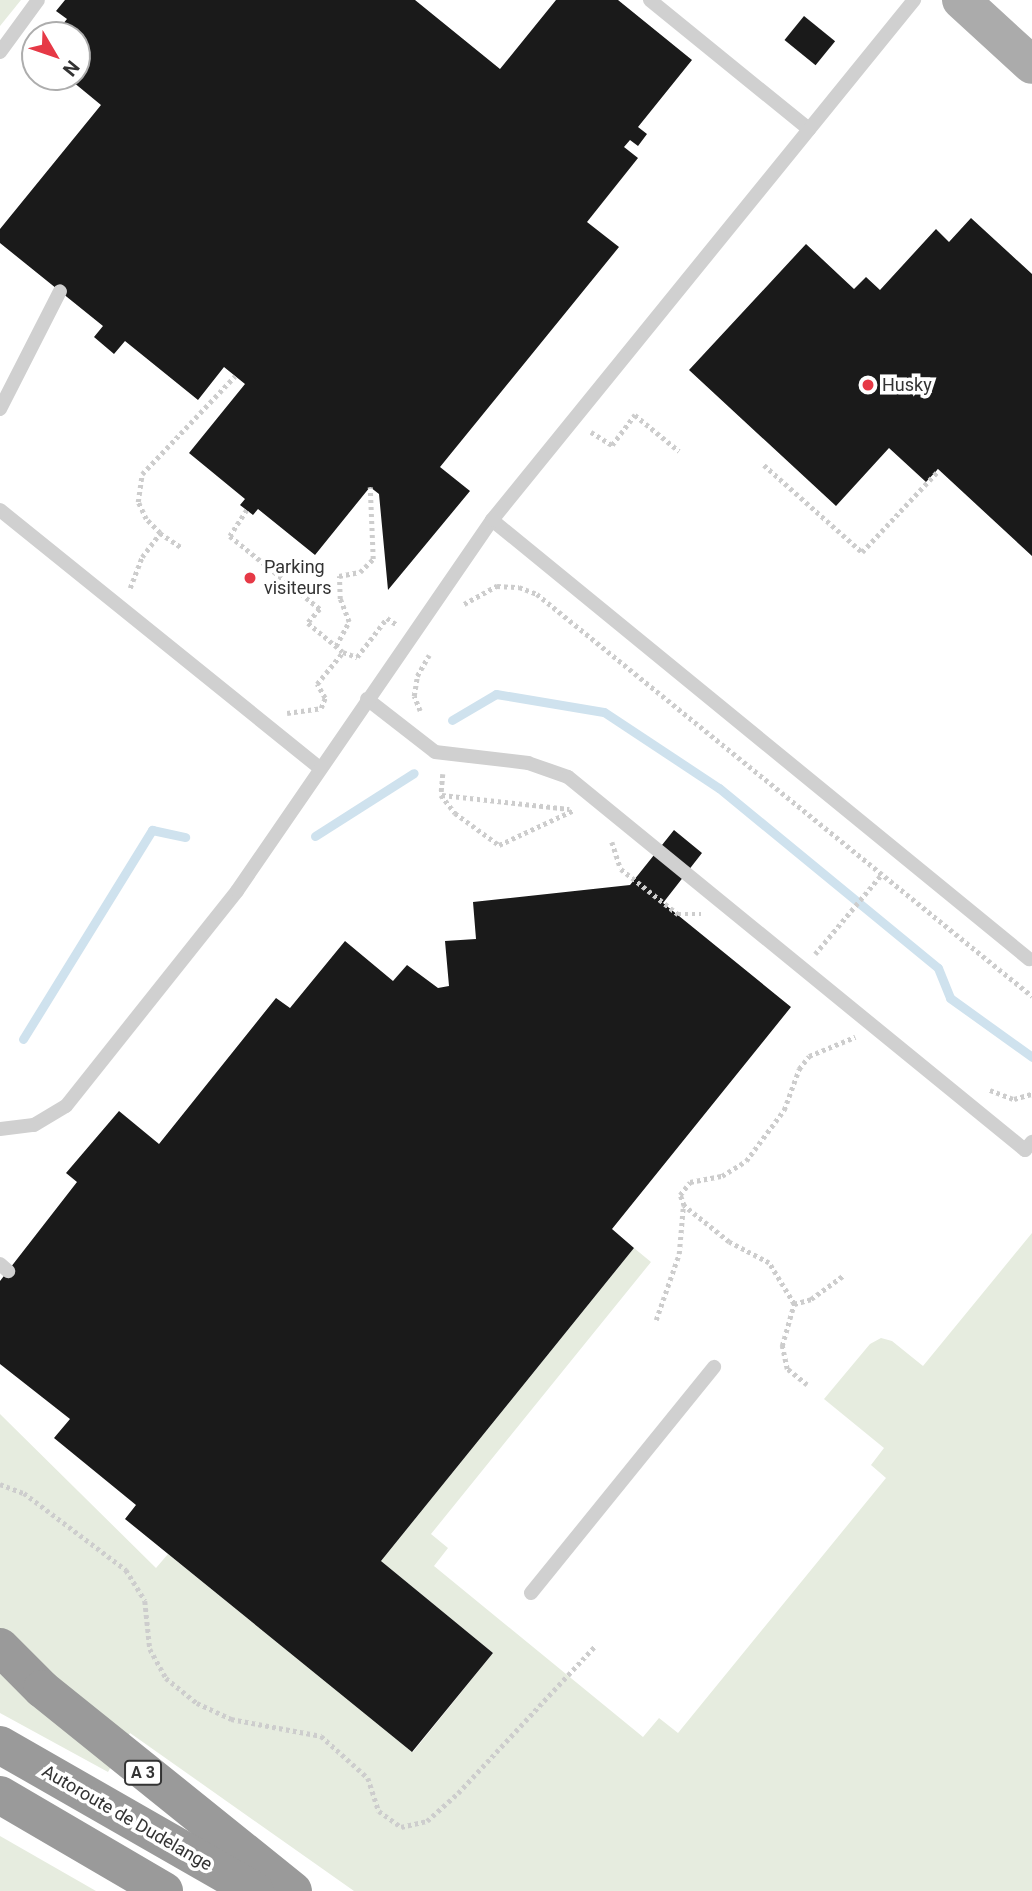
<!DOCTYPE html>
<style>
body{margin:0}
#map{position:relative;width:1032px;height:1891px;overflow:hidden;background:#fff;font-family:Roboto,sans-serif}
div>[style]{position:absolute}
.green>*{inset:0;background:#e6ecdf}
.stream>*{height:9px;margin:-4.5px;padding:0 4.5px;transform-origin:4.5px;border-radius:4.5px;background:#cfe2ee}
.building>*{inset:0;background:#1a1a1a;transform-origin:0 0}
.path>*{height:4.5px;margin-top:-2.25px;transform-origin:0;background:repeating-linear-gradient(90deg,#cdcdcd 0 3.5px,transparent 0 7px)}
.lane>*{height:14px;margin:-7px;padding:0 7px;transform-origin:7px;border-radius:7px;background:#d0d0d0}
.primary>*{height:38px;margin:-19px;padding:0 19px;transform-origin:19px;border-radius:19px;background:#ababab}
.highway>*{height:38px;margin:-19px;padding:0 19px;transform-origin:19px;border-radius:19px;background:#9a9a9a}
.dots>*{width:19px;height:19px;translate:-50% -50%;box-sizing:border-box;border:4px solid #fff;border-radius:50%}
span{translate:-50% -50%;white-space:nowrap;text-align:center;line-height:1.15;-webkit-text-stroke:7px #fff;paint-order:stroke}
.shield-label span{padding:2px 5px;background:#fff;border:2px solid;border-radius:5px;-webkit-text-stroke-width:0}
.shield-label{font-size:16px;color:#333;font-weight:700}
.poi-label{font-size:18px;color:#333}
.left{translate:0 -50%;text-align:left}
.street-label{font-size:18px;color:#333}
.north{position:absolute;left:21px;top:21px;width:70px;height:70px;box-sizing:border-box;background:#fff;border:2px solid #adadad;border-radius:50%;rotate:129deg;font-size:19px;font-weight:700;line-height:28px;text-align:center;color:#333}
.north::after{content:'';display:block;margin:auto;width:24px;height:32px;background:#e63946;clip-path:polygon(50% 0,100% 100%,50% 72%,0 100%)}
</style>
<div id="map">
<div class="green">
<i style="clip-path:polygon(0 0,21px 0,0 26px)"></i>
<i style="clip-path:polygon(1032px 1233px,1032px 1891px,354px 1891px,130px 1733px,108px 1772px,0 1713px,0 1414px,156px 1568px,168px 1554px,413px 1752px,493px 1653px,381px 1561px,634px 1248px,651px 1262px,431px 1534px,448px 1548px,434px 1566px,643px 1737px,659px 1718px,678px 1733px,886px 1478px,871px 1465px,884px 1448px,824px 1399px,870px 1344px,881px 1338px,892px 1341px,923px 1366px)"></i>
<i style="clip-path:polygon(0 1836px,96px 1891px,0 1891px)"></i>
</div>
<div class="stream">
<i style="left:452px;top:720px;width:51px;rotate:-30.6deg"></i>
<i style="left:496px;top:694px;width:109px;rotate:9.5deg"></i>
<i style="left:604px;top:712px;width:138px;rotate:33.5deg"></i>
<i style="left:719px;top:788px;width:283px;rotate:39.4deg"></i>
<i style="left:938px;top:968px;width:32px;rotate:68deg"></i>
<i style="left:950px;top:998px;width:101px;rotate:35.7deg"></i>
<i style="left:315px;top:836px;width:117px;rotate:-32.5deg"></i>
<i style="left:23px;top:1039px;width:246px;rotate:-58.3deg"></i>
<i style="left:152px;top:830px;width:34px;rotate:12deg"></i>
</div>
<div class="building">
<i style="clip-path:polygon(65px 0,415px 0,500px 69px,556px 0,618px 0,692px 60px,638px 127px,647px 134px,638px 146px,630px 140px,624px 147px,638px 158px,587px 222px,619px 247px,440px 467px,470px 491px,388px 590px,379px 494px,370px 487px,315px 555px,258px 509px,253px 515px,240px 505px,245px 499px,189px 453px,245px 384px,224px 367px,198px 400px,125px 341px,114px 354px,94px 337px,103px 326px,0 243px,0 229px,101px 105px,67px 77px,77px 77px,77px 35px,54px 35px,67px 19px,56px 11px)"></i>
<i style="left:804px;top:16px;width:40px;height:31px;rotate:39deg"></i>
<i style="clip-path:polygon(971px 218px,1032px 274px,1032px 556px,938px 469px,926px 482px,889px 448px,836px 506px,689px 370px,806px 244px,854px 289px,866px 277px,880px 290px,936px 229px,949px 242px)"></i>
<i style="clip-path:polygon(674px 830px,702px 853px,663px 903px,791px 1007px,612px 1229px,634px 1248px,381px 1561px,493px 1653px,412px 1752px,125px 1519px,136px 1505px,54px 1438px,70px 1419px,0 1364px,0 1281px,77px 1182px,66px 1173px,119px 1111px,159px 1144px,276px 998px,290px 1008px,345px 941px,393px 981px,407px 965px,438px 988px,449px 986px,445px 941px,476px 939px,473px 902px,630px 885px)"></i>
</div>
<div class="path">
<i style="left:591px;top:432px;width:25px;rotate:32deg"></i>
<i style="left:612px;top:445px;width:38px;rotate:-53deg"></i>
<i style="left:635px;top:415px;width:57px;rotate:39.3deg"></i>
<i style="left:764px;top:465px;width:131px;rotate:41.6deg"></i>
<i style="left:862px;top:552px;width:112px;rotate:-46.8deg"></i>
<i style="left:247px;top:510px;width:31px;rotate:123deg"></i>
<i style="left:230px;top:536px;width:116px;rotate:39deg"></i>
<i style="left:320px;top:609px;width:18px;rotate:131deg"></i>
<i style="left:308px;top:623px;width:45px;rotate:39.6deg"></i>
<i style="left:343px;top:652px;width:15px;rotate:20deg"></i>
<i style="left:357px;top:657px;width:49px;rotate:-52.4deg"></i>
<i style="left:387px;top:618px;width:11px;rotate:34deg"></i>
<i style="left:160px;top:533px;width:20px;rotate:-135deg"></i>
<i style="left:146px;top:519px;width:19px;rotate:-115deg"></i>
<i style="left:138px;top:502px;width:28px;rotate:-82deg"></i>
<i style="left:142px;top:474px;width:135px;rotate:-46.5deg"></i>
<i style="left:130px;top:588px;width:33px;rotate:-69deg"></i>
<i style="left:142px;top:557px;width:30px;rotate:-53deg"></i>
<i style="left:160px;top:533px;width:25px;rotate:34deg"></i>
<i style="left:464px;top:604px;width:38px;rotate:-29deg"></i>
<i style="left:497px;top:586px;width:22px;rotate:3deg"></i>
<i style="left:519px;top:587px;width:19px;rotate:21deg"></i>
<i style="left:537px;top:594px;width:638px;rotate:39.08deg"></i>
<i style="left:336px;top:646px;width:27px;rotate:-62deg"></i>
<i style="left:349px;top:622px;width:25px;rotate:-111deg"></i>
<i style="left:340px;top:599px;width:23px;rotate:-92deg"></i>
<i style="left:339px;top:576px;width:21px;rotate:-11deg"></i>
<i style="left:360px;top:572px;width:18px;rotate:-45deg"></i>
<i style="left:373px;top:559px;width:72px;rotate:-92.4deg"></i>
<i style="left:420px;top:711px;width:16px;rotate:-112deg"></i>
<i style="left:414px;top:696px;width:20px;rotate:-81deg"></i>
<i style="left:417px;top:676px;width:24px;rotate:-60deg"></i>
<i style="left:287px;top:713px;width:34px;rotate:-8deg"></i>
<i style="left:321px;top:708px;width:11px;rotate:-68deg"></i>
<i style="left:325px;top:698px;width:16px;rotate:-120deg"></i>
<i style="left:317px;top:684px;width:41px;rotate:-50.9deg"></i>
<i style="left:443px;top:774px;width:21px;rotate:95deg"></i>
<i style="left:441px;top:795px;width:23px;rotate:52deg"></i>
<i style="left:455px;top:813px;width:54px;rotate:36deg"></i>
<i style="left:499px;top:845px;width:81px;rotate:-25deg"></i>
<i style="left:442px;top:795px;width:128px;rotate:6.3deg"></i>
<i style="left:612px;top:842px;width:28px;rotate:72deg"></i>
<i style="left:621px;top:869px;width:73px;rotate:38.3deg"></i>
<i style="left:678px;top:914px;width:23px"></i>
<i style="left:815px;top:954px;width:103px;rotate:-50.1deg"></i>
<i style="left:990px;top:1090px;width:26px;rotate:21deg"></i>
<i style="left:1014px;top:1099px;width:19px;rotate:-16deg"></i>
<i style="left:794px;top:1304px;width:18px;rotate:-16deg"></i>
<i style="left:811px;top:1299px;width:41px;rotate:-36deg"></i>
<i style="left:656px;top:1320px;width:70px;rotate:-70.8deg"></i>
<i style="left:679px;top:1254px;width:47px;rotate:-85.1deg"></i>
<i style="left:807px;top:1385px;width:26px;rotate:-141deg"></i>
<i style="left:787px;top:1369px;width:24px;rotate:-102deg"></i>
<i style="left:782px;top:1346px;width:44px;rotate:-74.1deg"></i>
<i style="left:794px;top:1304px;width:48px;rotate:-121.4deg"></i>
<i style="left:769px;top:1263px;width:45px;rotate:-152.3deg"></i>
<i style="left:729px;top:1242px;width:58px;rotate:-141.3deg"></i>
<i style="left:684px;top:1206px;width:12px;rotate:-110deg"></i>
<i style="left:680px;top:1195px;width:16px;rotate:-52deg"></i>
<i style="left:690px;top:1182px;width:33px;rotate:-11deg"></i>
<i style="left:722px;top:1176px;width:28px;rotate:-32deg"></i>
<i style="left:746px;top:1161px;width:64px;rotate:-53.3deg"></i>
<i style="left:784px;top:1110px;width:44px;rotate:-69.9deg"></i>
<i style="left:799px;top:1069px;width:16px;rotate:-52deg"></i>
<i style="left:809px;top:1056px;width:50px;rotate:-22.4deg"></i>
<i style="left:0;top:1484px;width:26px;rotate:21deg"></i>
<i style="left:24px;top:1493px;width:128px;rotate:37deg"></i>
<i style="left:126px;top:1570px;width:36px;rotate:58deg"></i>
<i style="left:145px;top:1601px;width:48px;rotate:84.1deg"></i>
<i style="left:150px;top:1649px;width:33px;rotate:61deg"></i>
<i style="left:166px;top:1678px;width:40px;rotate:39deg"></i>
<i style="left:197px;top:1703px;width:38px;rotate:25deg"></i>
<i style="left:231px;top:1719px;width:92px;rotate:10.7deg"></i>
<i style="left:321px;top:1736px;width:63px;rotate:41.8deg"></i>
<i style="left:368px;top:1778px;width:35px;rotate:72deg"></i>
<i style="left:379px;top:1811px;width:27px;rotate:36deg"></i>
<i style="left:401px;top:1827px;width:27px;rotate:-13deg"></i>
<i style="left:427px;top:1821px;width:42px;rotate:-42.1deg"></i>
<i style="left:458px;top:1793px;width:201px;rotate:-47deg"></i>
</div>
<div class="lane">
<i style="left:650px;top:0;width:205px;rotate:39.1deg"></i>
<i style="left:0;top:52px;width:64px;rotate:-53.8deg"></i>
<i style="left:0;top:409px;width:132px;rotate:-63deg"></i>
<i style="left:0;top:510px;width:411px;rotate:38.9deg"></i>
<i style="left:492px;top:520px;width:694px;rotate:39.27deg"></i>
<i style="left:367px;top:699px;width:86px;rotate:37.9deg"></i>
<i style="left:435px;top:752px;width:94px;rotate:6.7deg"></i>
<i style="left:528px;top:763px;width:42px;rotate:19.3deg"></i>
<i style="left:568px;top:777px;width:590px;rotate:39.22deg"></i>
<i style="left:1025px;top:1150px;width:11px;rotate:-49deg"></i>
<i style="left:0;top:1129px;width:34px;rotate:-7deg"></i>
<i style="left:34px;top:1125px;width:37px;rotate:-31deg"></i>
<i style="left:66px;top:1106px;width:275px;rotate:-51.5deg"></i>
<i style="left:237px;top:891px;width:450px;rotate:-55.5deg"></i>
<i style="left:492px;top:520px;width:670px;rotate:-50.94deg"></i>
<i style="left:0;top:1264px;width:11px;rotate:41deg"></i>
<i style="left:531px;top:1593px;width:291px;rotate:-51deg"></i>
</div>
<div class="primary">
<i style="left:961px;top:0;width:96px;rotate:42.5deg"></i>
</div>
<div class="highway">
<i style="left:0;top:1647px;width:59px;rotate:45deg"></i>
<i style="left:42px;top:1689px;width:322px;rotate:38.8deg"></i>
<i style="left:0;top:1745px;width:294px;rotate:29.8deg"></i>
<i style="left:0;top:1795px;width:190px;rotate:30.3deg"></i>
</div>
<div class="dots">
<i style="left:868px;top:385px;background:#e63946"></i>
<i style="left:250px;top:578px;background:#e63946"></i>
</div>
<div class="shield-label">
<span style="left:143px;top:1773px">A 3</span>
</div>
<div class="poi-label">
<span class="left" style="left:882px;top:385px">Husky</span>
<span class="left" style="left:264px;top:578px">Parking<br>visiteurs</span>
</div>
<div class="street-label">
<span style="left:127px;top:1818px;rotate:30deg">Autoroute de Dudelange</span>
</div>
<div class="north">N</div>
</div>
